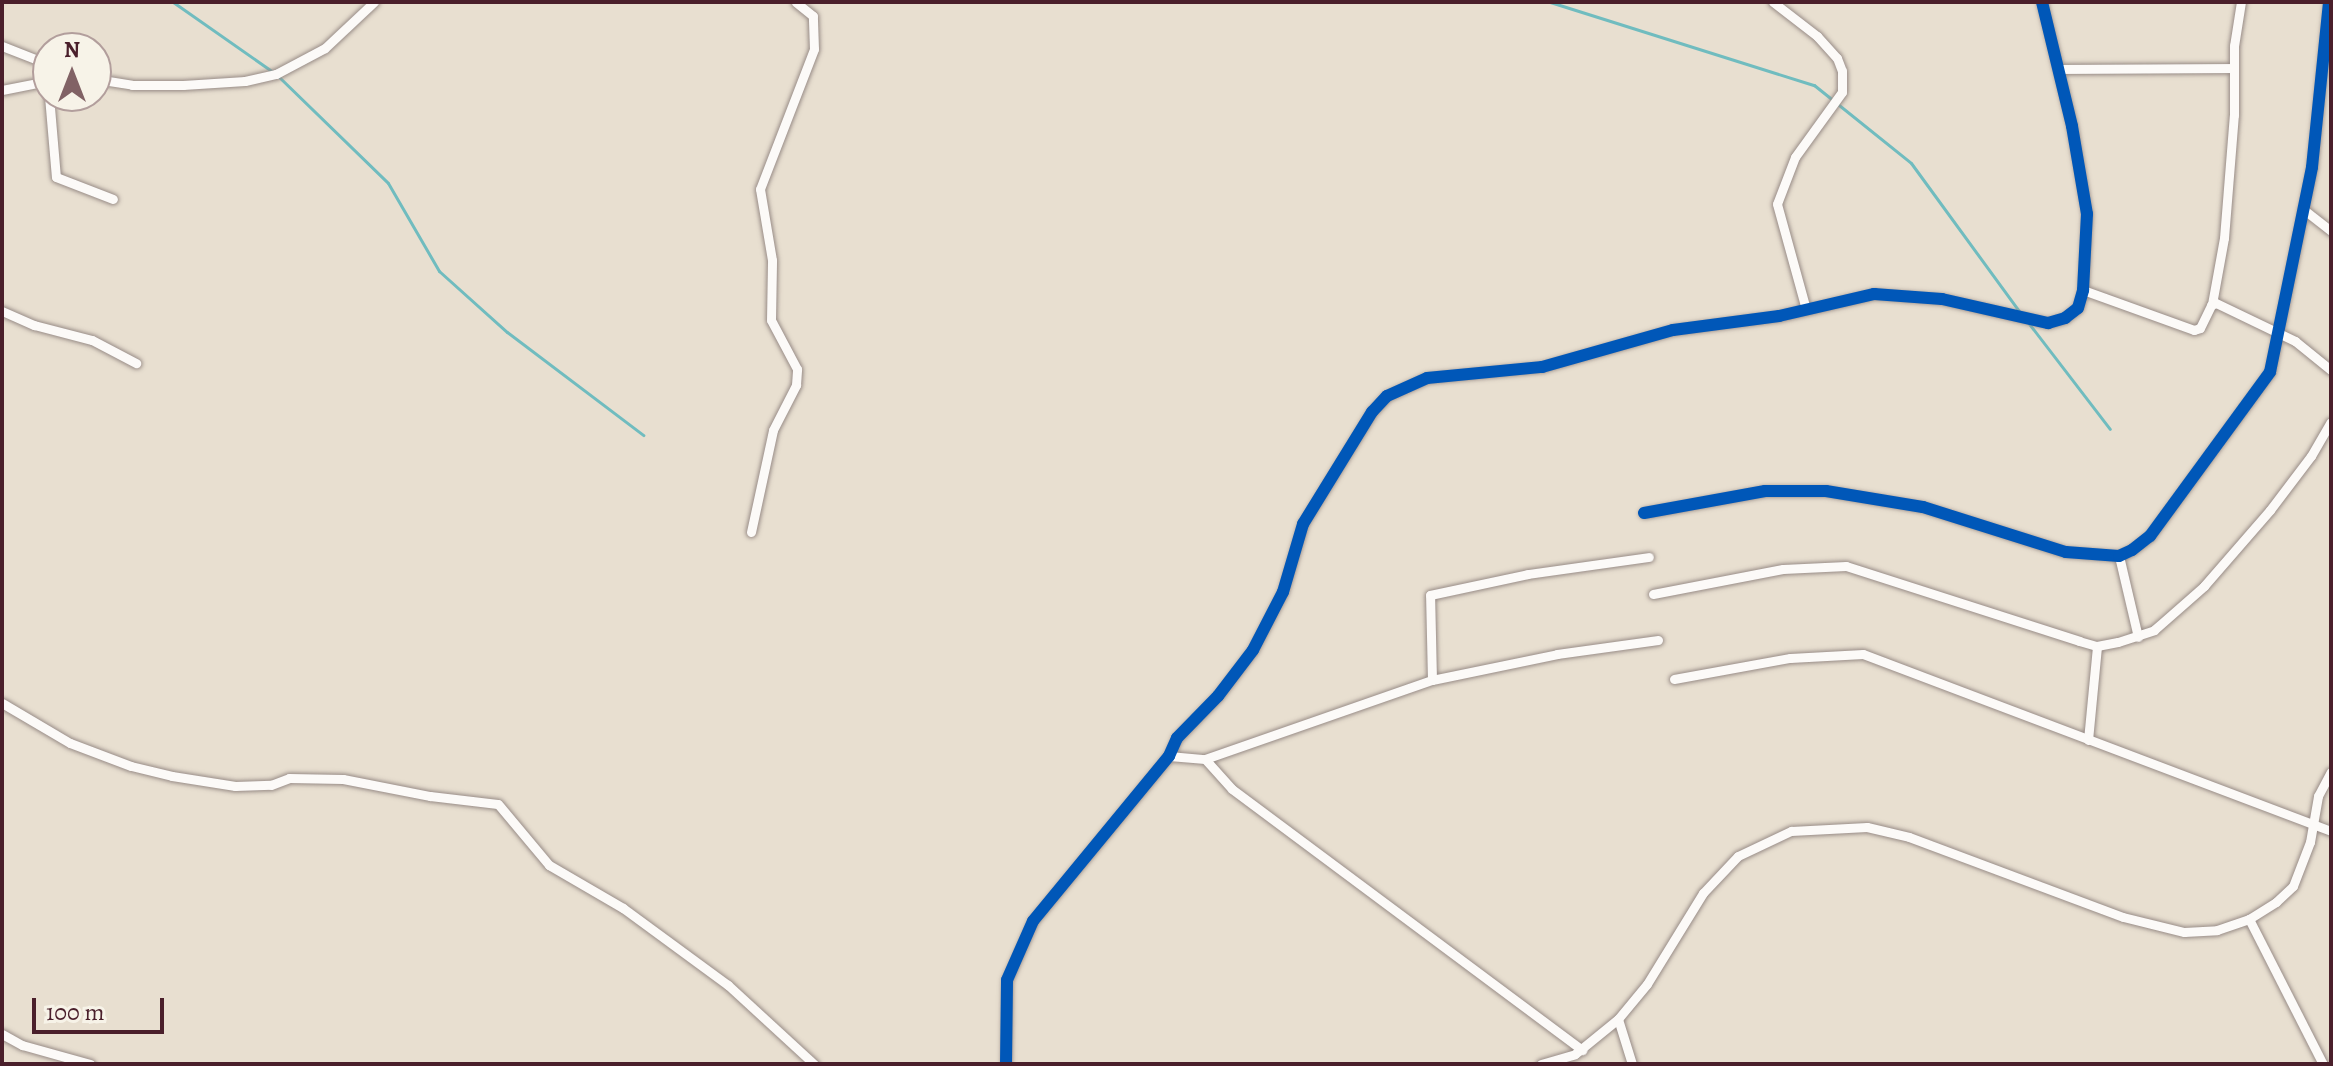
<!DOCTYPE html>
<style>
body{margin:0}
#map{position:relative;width:2333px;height:1066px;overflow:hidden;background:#e8dfd0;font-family:Alegreya,serif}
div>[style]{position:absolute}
.stream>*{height:3px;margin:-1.5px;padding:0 1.5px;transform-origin:1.5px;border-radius:1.5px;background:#70bcbf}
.roads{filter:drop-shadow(0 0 2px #988c87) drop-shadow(0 0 2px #988c87)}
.minor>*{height:9px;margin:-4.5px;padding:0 4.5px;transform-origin:4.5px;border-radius:4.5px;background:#fcfaf8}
.cycleway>*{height:12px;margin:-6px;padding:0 6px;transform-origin:6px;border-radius:6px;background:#0057b8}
span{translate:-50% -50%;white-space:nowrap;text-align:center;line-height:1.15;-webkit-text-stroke:8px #f7f3e8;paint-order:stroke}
.frame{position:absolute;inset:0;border:4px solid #4a1f2b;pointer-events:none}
.north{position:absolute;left:32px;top:32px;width:80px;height:80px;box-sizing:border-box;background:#f7f3e8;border:2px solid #b29e9c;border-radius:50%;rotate:0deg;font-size:22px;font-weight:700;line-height:32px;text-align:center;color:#4a1f2b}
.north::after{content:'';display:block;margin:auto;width:28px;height:36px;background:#816265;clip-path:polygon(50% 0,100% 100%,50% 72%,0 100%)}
.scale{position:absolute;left:32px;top:998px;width:132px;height:36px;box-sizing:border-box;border:4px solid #4a1f2b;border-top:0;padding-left:10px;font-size:24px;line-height:28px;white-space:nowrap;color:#4a1f2b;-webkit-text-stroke:6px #f7f3e8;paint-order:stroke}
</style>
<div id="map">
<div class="stream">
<i style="left:173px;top:2px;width:122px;rotate:35deg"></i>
<i style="left:1550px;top:2px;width:277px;rotate:17.5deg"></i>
<i style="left:1814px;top:85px;width:124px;rotate:38.8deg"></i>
<i style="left:1911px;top:163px;width:188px;rotate:53.9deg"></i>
<i style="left:278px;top:76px;width:153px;rotate:44.2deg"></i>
<i style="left:388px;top:183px;width:102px;rotate:59.9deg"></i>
<i style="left:439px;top:271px;width:91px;rotate:41.9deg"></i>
<i style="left:507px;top:332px;width:171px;rotate:37.1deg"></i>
<i style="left:2027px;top:321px;width:136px;rotate:52.5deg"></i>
</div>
<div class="roads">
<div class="minor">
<i style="left:1773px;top:2px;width:56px;rotate:37.7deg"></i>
<i style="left:1817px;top:36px;width:30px;rotate:48deg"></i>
<i style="left:1837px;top:58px;width:14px;rotate:69deg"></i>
<i style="left:1842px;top:71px;width:21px;rotate:90deg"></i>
<i style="left:1842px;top:92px;width:80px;rotate:125.9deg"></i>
<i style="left:1795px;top:157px;width:50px;rotate:111deg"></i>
<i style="left:1777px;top:204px;width:109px;rotate:74.6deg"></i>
<i style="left:2px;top:46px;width:49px;rotate:21.4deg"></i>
<i style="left:2059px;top:69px;width:175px;rotate:-0.3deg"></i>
<i style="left:96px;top:79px;width:36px;rotate:9deg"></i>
<i style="left:132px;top:85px;width:51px"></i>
<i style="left:183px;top:85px;width:62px;rotate:-3.7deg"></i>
<i style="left:245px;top:81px;width:32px;rotate:-13deg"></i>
<i style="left:276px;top:74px;width:55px;rotate:-28deg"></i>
<i style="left:325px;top:48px;width:67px;rotate:-43.2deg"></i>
<i style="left:2px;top:90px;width:47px;rotate:-11.1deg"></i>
<i style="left:49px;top:96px;width:81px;rotate:85.1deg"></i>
<i style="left:56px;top:177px;width:61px;rotate:21.1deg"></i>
<i style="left:2303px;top:209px;width:36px;rotate:38deg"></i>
<i style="left:2083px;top:290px;width:118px;rotate:19.8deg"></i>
<i style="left:2194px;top:330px;width:6px;rotate:-18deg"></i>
<i style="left:2200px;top:328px;width:25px;rotate:-64deg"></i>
<i style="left:2211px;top:305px;width:5px;rotate:-22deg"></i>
<i style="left:2216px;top:303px;width:88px;rotate:25.7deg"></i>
<i style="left:2295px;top:341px;width:46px;rotate:38.9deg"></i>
<i style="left:2212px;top:304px;width:67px;rotate:-79.7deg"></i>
<i style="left:2224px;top:238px;width:123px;rotate:-85.4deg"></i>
<i style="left:2234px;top:115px;width:69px;rotate:-90deg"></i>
<i style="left:2234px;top:46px;width:45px;rotate:-81deg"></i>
<i style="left:2px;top:311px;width:35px;rotate:24deg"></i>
<i style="left:34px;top:325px;width:60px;rotate:14.5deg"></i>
<i style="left:92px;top:340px;width:50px;rotate:27.6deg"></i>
<i style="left:1644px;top:513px;width:123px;rotate:-10.3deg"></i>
<i style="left:1765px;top:491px;width:61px"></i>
<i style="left:1826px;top:491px;width:98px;rotate:9.4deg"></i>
<i style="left:1923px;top:507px;width:150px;rotate:17.5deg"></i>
<i style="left:2066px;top:552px;width:53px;rotate:4.3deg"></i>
<i style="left:2119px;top:556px;width:14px;rotate:-25deg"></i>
<i style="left:2132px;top:550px;width:23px;rotate:-38deg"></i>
<i style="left:2150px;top:536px;width:203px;rotate:-53.8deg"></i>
<i style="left:2270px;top:372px;width:209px;rotate:-78.4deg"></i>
<i style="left:2312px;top:167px;width:166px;rotate:-84.1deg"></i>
<i style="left:751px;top:532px;width:104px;rotate:-77.8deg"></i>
<i style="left:773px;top:430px;width:51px;rotate:-62.9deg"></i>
<i style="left:796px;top:385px;width:16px;rotate:-86deg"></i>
<i style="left:797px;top:369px;width:55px;rotate:-118deg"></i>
<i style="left:771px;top:320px;width:60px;rotate:-89deg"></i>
<i style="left:772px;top:260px;width:72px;rotate:-99.6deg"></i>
<i style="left:760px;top:189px;width:150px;rotate:-68.9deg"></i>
<i style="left:814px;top:49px;width:33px;rotate:-92deg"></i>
<i style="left:813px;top:16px;width:22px;rotate:-141deg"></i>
<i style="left:2119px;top:556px;width:83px;rotate:76.8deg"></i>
<i style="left:1653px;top:594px;width:132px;rotate:-10.9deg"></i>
<i style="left:1783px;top:569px;width:63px;rotate:-2.7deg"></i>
<i style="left:1846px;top:566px;width:245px;rotate:17.8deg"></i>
<i style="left:2079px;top:641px;width:19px;rotate:16deg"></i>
<i style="left:2097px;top:646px;width:21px;rotate:-11deg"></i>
<i style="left:2118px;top:642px;width:38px;rotate:-18deg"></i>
<i style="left:2154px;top:630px;width:67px;rotate:-41.3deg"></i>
<i style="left:2204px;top:586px;width:101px;rotate:-49deg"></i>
<i style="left:2270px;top:510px;width:68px;rotate:-52.8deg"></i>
<i style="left:2311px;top:456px;width:39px;rotate:-60deg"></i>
<i style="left:1674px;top:679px;width:118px;rotate:-10.3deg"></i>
<i style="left:1790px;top:658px;width:73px;rotate:-3.1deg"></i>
<i style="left:1863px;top:654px;width:500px;rotate:20.72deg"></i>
<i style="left:1432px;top:680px;width:85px;rotate:-91.3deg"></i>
<i style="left:1430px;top:595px;width:100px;rotate:-12.1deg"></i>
<i style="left:1528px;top:574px;width:122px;rotate:-8deg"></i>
<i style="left:2px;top:703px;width:79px;rotate:30.5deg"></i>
<i style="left:70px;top:743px;width:65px;rotate:20.7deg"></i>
<i style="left:131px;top:766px;width:42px;rotate:13.7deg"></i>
<i style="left:172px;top:776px;width:64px;rotate:9deg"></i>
<i style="left:235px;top:786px;width:36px;rotate:-2deg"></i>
<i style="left:271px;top:785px;width:19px;rotate:-21deg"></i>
<i style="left:289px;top:778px;width:54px;rotate:1.1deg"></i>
<i style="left:343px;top:779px;width:89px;rotate:11.1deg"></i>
<i style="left:430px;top:796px;width:68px;rotate:6.7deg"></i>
<i style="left:498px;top:804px;width:80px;rotate:50.1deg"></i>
<i style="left:549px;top:865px;width:86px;rotate:30.2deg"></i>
<i style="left:623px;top:908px;width:130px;rotate:36.3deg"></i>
<i style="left:728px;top:985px;width:117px;rotate:42.6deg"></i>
<i style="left:2088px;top:740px;width:94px;rotate:-84.5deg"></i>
<i style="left:1169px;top:756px;width:36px;rotate:5deg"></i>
<i style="left:1205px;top:759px;width:240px;rotate:-19.2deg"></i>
<i style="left:1432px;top:680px;width:128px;rotate:-11.7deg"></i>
<i style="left:1557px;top:654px;width:102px;rotate:-7.9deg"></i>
<i style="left:1205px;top:759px;width:40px;rotate:48deg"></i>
<i style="left:1232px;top:789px;width:437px;rotate:36.7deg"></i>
<i style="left:2249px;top:919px;width:163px;rotate:63deg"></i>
<i style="left:1618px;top:1019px;width:47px;rotate:72.7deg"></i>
<i style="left:2px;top:1034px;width:23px;rotate:29deg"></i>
<i style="left:22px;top:1045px;width:71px;rotate:15.6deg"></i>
<i style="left:1006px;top:1064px;width:84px;rotate:-89.3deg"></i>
<i style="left:1007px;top:980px;width:64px;rotate:-66.2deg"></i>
<i style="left:1033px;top:921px;width:214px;rotate:-50.5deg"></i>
<i style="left:1169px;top:756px;width:20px;rotate:-66deg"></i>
<i style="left:1177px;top:738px;width:59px;rotate:-45.7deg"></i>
<i style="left:1218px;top:696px;width:58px;rotate:-52.7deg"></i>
<i style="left:1253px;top:650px;width:65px;rotate:-62.7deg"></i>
<i style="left:1283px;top:592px;width:71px;rotate:-73.6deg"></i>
<i style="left:1303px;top:524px;width:132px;rotate:-58.4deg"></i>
<i style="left:1372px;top:412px;width:22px;rotate:-47deg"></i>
<i style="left:1387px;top:396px;width:44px;rotate:-24.2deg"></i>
<i style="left:1427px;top:378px;width:116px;rotate:-5.5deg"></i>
<i style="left:1542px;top:367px;width:136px;rotate:-15.8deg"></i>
<i style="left:1673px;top:330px;width:107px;rotate:-7.5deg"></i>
<i style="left:1779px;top:316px;width:98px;rotate:-13deg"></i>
<i style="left:1874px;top:294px;width:68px;rotate:4.2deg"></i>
<i style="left:1942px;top:299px;width:109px;rotate:12.8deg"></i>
<i style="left:2048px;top:323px;width:18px;rotate:-16deg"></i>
<i style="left:2065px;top:318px;width:16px;rotate:-38deg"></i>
<i style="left:2078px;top:308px;width:19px;rotate:-74deg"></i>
<i style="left:2083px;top:290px;width:76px;rotate:-87deg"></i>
<i style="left:2087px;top:214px;width:89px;rotate:-99.7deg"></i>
<i style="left:2072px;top:126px;width:128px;rotate:-103.6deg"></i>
<i style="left:1541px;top:1064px;width:35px;rotate:-16deg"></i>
<i style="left:1575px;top:1054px;width:55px;rotate:-39.1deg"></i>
<i style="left:1618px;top:1019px;width:45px;rotate:-50.4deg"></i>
<i style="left:1647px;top:984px;width:107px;rotate:-58.4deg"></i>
<i style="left:1703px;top:893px;width:51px;rotate:-46.6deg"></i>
<i style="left:1738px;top:856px;width:59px;rotate:-25.3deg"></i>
<i style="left:1791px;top:831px;width:76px;rotate:-3deg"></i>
<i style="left:1867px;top:827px;width:43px;rotate:13.4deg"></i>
<i style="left:1909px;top:837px;width:228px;rotate:20.5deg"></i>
<i style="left:2123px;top:917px;width:63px;rotate:13.8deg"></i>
<i style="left:2184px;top:932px;width:33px;rotate:-3deg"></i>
<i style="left:2217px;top:930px;width:34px;rotate:-19deg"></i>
<i style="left:2249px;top:919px;width:32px;rotate:-32deg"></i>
<i style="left:2276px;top:902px;width:23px;rotate:-43deg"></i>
<i style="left:2293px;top:886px;width:47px;rotate:-68.9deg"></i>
<i style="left:2310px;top:842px;width:47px;rotate:-80.1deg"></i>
<i style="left:2318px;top:796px;width:27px;rotate:-62deg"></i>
</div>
</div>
<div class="cycleway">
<i style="left:1644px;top:513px;width:123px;rotate:-10.3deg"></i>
<i style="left:1765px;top:491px;width:61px"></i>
<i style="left:1826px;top:491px;width:98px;rotate:9.4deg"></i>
<i style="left:1923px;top:507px;width:150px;rotate:17.5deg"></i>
<i style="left:2066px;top:552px;width:53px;rotate:4.3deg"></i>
<i style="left:2119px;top:556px;width:14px;rotate:-25deg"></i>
<i style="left:2132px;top:550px;width:23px;rotate:-38deg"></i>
<i style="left:2150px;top:536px;width:203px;rotate:-53.8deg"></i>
<i style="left:2270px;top:372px;width:209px;rotate:-78.4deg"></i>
<i style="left:2312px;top:167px;width:166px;rotate:-84.1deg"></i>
<i style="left:1006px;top:1064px;width:84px;rotate:-89.3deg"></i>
<i style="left:1007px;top:980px;width:64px;rotate:-66.2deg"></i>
<i style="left:1033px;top:921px;width:214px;rotate:-50.5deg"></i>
<i style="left:1169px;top:756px;width:20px;rotate:-66deg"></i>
<i style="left:1177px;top:738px;width:59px;rotate:-45.7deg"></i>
<i style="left:1218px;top:696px;width:58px;rotate:-52.7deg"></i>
<i style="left:1253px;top:650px;width:65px;rotate:-62.7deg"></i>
<i style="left:1283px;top:592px;width:71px;rotate:-73.6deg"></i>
<i style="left:1303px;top:524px;width:132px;rotate:-58.4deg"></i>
<i style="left:1372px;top:412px;width:22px;rotate:-47deg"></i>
<i style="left:1387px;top:396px;width:44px;rotate:-24.2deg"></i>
<i style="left:1427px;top:378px;width:116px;rotate:-5.5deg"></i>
<i style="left:1542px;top:367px;width:136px;rotate:-15.8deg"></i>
<i style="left:1673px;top:330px;width:107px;rotate:-7.5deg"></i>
<i style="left:1779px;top:316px;width:98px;rotate:-13deg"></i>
<i style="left:1874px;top:294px;width:68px;rotate:4.2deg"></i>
<i style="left:1942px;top:299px;width:109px;rotate:12.8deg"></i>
<i style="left:2048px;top:323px;width:18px;rotate:-16deg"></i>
<i style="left:2065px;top:318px;width:16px;rotate:-38deg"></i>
<i style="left:2078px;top:308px;width:19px;rotate:-74deg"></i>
<i style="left:2083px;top:290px;width:76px;rotate:-87deg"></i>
<i style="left:2087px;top:214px;width:89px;rotate:-99.7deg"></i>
<i style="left:2072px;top:126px;width:128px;rotate:-103.6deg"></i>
</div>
<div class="frame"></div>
<div class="north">N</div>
<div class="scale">100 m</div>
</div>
